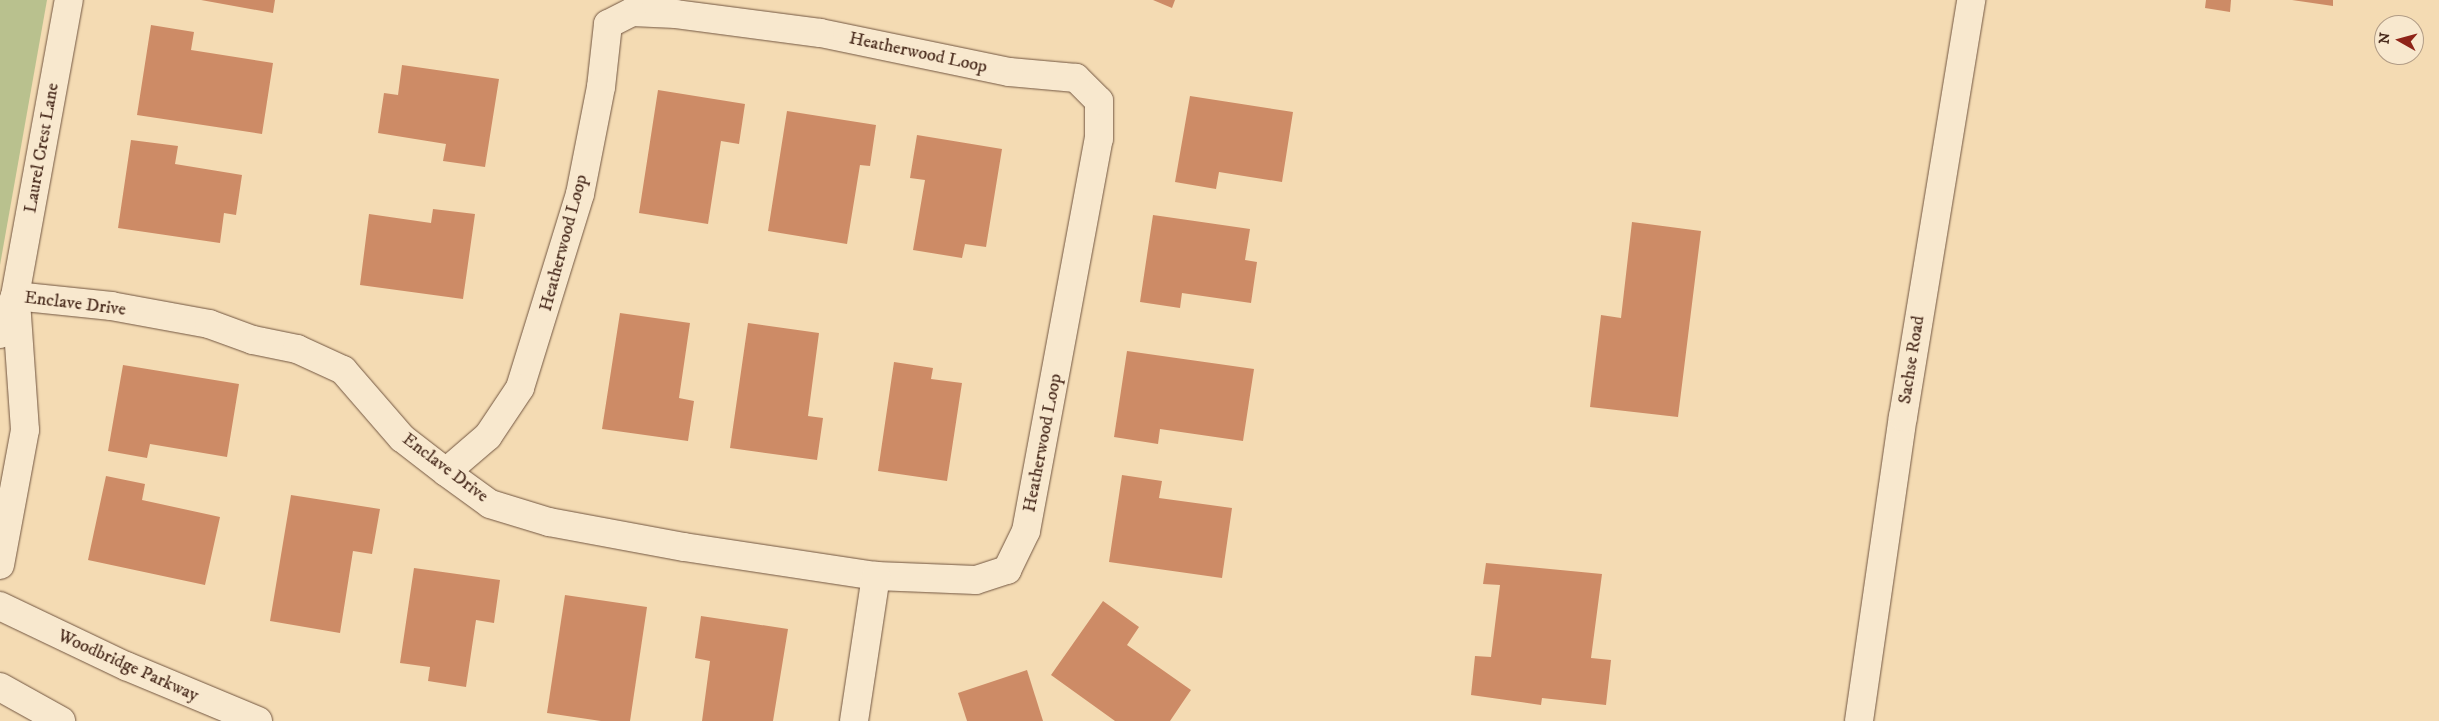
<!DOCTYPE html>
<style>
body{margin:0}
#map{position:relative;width:2439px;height:721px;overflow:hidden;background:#f4dbb3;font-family:"IM FELL DW Pica",serif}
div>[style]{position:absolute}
.green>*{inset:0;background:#b9c18e}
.building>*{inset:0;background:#cd8b66}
.roads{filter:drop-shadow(0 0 1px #725641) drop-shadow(0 0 1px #725641)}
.minor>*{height:28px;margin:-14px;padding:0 14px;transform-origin:14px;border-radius:14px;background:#f8e8ce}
.secondary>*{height:28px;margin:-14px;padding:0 14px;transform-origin:14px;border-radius:14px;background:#f8e8ce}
span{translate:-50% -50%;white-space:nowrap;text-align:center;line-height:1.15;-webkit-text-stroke:4px #f8e8ce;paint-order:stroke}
.street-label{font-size:18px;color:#47291b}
.north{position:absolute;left:2374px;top:15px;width:50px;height:50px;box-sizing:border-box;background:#f8e8ce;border:1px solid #b19c86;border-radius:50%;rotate:277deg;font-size:14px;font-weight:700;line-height:20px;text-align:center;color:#47291b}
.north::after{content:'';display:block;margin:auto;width:18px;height:22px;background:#8f2418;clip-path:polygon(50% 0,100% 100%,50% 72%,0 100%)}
</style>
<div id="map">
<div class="green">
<i style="clip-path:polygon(0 0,47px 0,0 265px)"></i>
</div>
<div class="building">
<i style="clip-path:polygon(201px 0,275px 0,273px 13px)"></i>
<i style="clip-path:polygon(1153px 0,1175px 0,1172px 8px)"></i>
<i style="clip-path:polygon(2206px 0,2231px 0,2230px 12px,2205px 8px)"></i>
<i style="clip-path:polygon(2292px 0,2333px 0,2333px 6px)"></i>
<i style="clip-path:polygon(151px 25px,194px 32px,191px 50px,273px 63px,262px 134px,137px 115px)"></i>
<i style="clip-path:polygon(402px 65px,499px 79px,485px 167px,443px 161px,446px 144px,378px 133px,384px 93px,398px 95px)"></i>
<i style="clip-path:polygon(658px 90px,745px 104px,739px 144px,721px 141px,708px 224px,639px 213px)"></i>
<i style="clip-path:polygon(1190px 96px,1293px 112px,1282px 182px,1219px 172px,1216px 189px,1175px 182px)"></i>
<i style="clip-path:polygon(787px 111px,876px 125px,870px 166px,860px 165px,847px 244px,768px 231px)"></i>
<i style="clip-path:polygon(917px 135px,1002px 149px,986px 247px,965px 244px,962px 258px,913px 250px,925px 180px,910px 178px)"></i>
<i style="clip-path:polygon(131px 140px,178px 146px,175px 164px,242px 175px,236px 215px,224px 213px,220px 243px,118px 228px)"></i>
<i style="clip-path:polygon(433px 209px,475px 214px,463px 299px,360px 285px,369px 214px,431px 223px)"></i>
<i style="clip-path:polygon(1153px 215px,1250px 229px,1245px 260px,1257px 262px,1251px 303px,1182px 293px,1180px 308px,1140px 302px)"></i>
<i style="clip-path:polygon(1632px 222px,1701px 231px,1678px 417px,1590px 407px,1601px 315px,1621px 318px)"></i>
<i style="clip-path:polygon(620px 313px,690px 323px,679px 398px,694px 401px,688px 441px,602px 429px)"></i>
<i style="clip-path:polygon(748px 323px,819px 333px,808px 416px,823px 418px,817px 460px,730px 448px)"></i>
<i style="clip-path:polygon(1127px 351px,1254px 369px,1243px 441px,1160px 429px,1158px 444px,1114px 437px)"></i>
<i style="clip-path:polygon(894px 362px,933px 368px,931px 379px,962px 383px,947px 481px,878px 471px)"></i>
<i style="clip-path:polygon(123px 365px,239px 384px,227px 457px,150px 444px,147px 458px,108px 451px)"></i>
<i style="clip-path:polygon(1122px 475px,1162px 481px,1159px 498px,1232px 508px,1222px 578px,1109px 562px)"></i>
<i style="clip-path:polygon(106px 476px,145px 484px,142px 500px,220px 517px,205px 585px,88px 560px)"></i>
<i style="clip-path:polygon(291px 495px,380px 509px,372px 554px,353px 551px,340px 633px,270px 621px)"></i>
<i style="clip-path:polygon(1486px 563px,1602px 574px,1591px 658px,1611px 660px,1606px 705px,1542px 698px,1541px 705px,1471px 695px,1475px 656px,1491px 657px,1500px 585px,1483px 584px)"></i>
<i style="clip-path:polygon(414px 568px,500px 580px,494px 623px,476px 620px,466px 687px,428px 681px,430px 667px,400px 663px)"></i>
<i style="clip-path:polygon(565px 595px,647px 607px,630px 721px,601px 721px,547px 713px)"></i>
<i style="clip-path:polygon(1103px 601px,1139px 627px,1127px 645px,1191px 690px,1170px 721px,1115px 721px,1051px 675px)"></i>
<i style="clip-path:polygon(701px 616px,788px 629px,773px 721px,702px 721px,710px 661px,695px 658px)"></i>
<i style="clip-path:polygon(1027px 670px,1043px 721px,967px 721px,958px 693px)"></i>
</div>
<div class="roads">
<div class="minor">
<i style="left:15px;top:296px;width:97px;rotate:5.9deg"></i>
<i style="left:111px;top:306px;width:100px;rotate:10.4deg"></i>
<i style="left:209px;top:324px;width:47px;rotate:20deg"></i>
<i style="left:253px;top:340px;width:45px;rotate:11.6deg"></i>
<i style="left:297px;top:349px;width:51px;rotate:24.5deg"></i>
<i style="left:343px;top:370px;width:90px;rotate:49.1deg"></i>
<i style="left:402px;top:438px;width:56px;rotate:37.7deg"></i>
<i style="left:446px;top:472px;width:54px;rotate:36deg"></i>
<i style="left:490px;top:504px;width:62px;rotate:17deg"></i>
<i style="left:549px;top:522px;width:137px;rotate:10.5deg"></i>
<i style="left:684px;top:547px;width:194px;rotate:8.6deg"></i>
<i style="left:876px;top:576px;width:100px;rotate:2.3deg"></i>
<i style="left:976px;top:580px;width:33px;rotate:-18deg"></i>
<i style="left:1007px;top:570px;width:43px;rotate:-64deg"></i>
<i style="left:1026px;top:531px;width:399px;rotate:-79.5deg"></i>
<i style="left:1099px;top:139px;width:38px;rotate:-90deg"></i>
<i style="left:1099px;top:101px;width:33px;rotate:-135deg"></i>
<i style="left:1076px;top:78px;width:67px;rotate:-174.9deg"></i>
<i style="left:1009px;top:72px;width:193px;rotate:-168.3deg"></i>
<i style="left:820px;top:33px;width:145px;rotate:-172.5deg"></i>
<i style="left:676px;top:14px;width:44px;rotate:-177.4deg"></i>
<i style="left:632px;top:12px;width:27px;rotate:153deg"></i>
<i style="left:608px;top:24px;width:63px;rotate:96.3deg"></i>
<i style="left:601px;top:87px;width:109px;rotate:101.1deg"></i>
<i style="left:580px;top:194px;width:203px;rotate:107.2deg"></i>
<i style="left:520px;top:388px;width:58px;rotate:123.7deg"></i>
<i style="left:488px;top:436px;width:55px;rotate:139.4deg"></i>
<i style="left:0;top:334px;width:41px;rotate:-68.5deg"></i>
<i style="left:15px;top:296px;width:301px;rotate:-79.7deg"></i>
<i style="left:0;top:565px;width:137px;rotate:-79.5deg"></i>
<i style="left:25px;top:430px;width:128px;rotate:-94deg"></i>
<i style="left:854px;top:721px;width:147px;rotate:-81.4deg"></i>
</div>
<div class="secondary">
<i style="left:0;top:606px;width:140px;rotate:25.5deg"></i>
<i style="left:126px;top:666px;width:143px;rotate:22.6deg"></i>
<i style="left:0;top:687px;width:70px;rotate:29.1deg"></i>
<i style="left:1859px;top:721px;width:307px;rotate:-81.8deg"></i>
<i style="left:1903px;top:417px;width:423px;rotate:-80.7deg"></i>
</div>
</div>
<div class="street-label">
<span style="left:918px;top:53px;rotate:12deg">Heatherwood Loop</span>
<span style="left:42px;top:148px;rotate:-80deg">Laurel Crest Lane</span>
<span style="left:564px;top:243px;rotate:-75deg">Heatherwood Loop</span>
<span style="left:75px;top:304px;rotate:7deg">Enclave Drive</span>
<span style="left:1912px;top:360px;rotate:-81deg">Sachse Road</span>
<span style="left:1043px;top:443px;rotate:-79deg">Heatherwood Loop</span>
<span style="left:445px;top:468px;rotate:37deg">Enclave Drive</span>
<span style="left:128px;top:666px;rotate:24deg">Woodbridge Parkway</span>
</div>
<div class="north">N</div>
</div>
